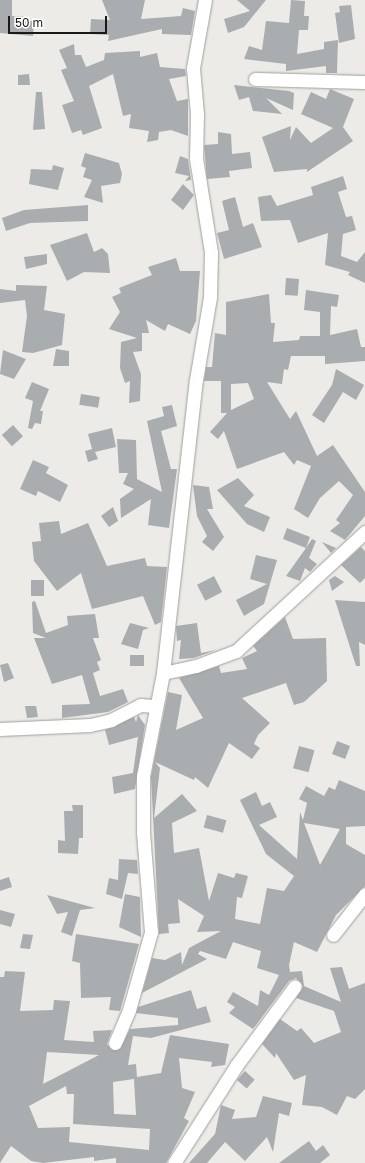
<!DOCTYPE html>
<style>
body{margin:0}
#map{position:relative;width:365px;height:1163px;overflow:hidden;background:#ecebe7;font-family:"Golos Text",sans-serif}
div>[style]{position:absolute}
.building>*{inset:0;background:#a9adaf;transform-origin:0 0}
.roads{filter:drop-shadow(0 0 1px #a09f9b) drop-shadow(0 0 1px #a09f9b)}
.minor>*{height:13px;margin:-6.5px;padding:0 6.5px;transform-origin:6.5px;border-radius:6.5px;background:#fff}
span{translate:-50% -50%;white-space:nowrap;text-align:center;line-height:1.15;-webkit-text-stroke:3px #fff;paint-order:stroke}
.scale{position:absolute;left:8px;top:16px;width:99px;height:18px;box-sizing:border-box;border:2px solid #191917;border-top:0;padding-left:5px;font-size:12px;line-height:14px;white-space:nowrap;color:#191917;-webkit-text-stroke:3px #fff;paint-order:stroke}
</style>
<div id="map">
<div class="building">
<i style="clip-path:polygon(0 0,12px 0,12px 16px,23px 16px,18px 21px,34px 21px,33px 36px,0 33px)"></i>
<i style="clip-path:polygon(102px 0,145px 0,141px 19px,181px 16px,183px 8px,195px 11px,191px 35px,162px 34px,162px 29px,108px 41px,109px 35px,90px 34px,91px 19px,110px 20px)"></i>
<i style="clip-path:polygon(237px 0,266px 0,244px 27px,228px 33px,224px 19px,250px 11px)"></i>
<i style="clip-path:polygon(291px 0,305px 1px,304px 16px,309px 16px,308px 30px,299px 30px,297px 54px,324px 49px,324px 42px,338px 40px,337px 73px,326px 73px,326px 66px,286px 71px,286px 64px,244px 59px,249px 46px,262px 50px,266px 21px,289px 23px)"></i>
<i style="clip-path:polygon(351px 5px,355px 39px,339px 43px,335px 13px,340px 12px,339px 6px)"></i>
<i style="clip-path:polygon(74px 44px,75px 55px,81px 55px,86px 67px,104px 60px,105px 53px,140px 51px,140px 57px,157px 53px,160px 67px,185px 69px,186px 76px,169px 79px,177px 101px,188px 99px,188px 136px,171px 130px,159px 132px,158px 140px,147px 142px,149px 131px,129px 128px,131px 114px,123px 116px,113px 74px,89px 86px,102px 128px,83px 135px,81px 130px,72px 133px,62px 105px,74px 101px,61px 70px,67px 68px,59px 50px)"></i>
<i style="clip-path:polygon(29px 74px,30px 85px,18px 85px,18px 75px)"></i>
<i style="clip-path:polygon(234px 85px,289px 91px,294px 93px,293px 110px,266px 98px,282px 114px,253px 111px,249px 97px,239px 100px)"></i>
<i style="clip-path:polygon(330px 89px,354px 99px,343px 127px,353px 141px,307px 172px,307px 169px,274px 172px,262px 137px,291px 126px,290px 140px,296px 127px,311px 143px,333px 128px,301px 114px,311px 92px,326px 99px)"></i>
<i style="clip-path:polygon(36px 92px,42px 92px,45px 129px,33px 130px)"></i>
<i style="clip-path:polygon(218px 132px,231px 134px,232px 154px,250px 152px,252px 168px,229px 171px,230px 177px,207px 179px,204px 145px,218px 144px)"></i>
<i style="clip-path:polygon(85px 153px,119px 163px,122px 174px,120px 183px,101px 186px,103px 203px,84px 197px,92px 180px,83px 177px,86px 168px,81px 166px)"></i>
<i style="clip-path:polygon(180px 156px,188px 159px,191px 180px,185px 181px,189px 176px,175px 173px)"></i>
<i style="clip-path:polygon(53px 165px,64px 168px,58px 190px,29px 184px,31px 169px,52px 170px)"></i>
<i style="clip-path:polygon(343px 176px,347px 189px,338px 192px,346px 217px,352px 216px,356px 230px,343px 234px,341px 256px,357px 262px,365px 252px,365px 283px,348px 275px,350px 272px,325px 265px,328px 233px,298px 243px,290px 220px,261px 221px,258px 197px,271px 195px,277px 206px,313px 195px,311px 187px)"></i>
<i style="clip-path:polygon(183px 184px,194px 195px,183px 210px,171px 200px)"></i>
<i style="clip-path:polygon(235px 197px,243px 227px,253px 223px,262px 247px,224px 259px,217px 233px,229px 230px,222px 201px)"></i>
<i style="clip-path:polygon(88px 205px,88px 221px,30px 223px,6px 231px,2px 218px,24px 210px)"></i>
<i style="clip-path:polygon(87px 233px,94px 252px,102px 248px,108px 254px,110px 273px,84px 272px,67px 281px,50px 245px)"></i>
<i style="clip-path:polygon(47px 254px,47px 264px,26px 269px,24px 257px)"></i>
<i style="clip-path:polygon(176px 258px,180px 271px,200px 271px,196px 321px,190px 334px,168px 324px,165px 331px,146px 320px,149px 333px,142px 333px,142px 351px,133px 352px,141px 374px,140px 401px,129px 403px,130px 381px,125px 383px,120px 368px,121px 342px,137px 338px,109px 329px,120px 312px,112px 297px,121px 293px,119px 288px,152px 275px,148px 267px)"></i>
<i style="left:286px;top:278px;width:13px;height:17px;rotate:4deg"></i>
<i style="clip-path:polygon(16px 285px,47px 286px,44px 310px,65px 314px,62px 345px,33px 353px,22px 352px,27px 316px,25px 300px,0 303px,0 289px,16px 291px)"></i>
<i style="clip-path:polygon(evenodd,306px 290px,339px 295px,337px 307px,331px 306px,330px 335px,357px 329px,361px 347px,365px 347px,365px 361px,325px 364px,325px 356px,291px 356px,288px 370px,284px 369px,282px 384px,267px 382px,290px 419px,296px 411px,317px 456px,333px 445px,365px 492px,365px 516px,345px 540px,330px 531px,340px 523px,336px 520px,353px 495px,339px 481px,320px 498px,308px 518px,294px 509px,311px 466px,297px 460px,294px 465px,284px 452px,237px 469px,224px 431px,218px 439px,210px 432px,227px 413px,221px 413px,221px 381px,204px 381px,206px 367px,212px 367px,215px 333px,226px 335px,226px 302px,269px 294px,271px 323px,275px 323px,273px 342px,299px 340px,300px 336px,320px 336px,320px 312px,304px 310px,306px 290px,248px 383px,254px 399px,231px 410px,231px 384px,248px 383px)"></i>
<i style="clip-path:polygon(56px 349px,69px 351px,69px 366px,53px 366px)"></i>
<i style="clip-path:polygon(3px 350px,26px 359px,14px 379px,0 374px)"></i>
<i style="clip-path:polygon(336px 369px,364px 385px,356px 400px,343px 392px,324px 423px,312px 415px,332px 385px)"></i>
<i style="clip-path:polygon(32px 382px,49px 389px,40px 411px,43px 411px,41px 424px,35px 423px,32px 429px,28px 428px,33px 401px,25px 398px)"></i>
<i style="left:81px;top:394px;width:19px;height:11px;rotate:9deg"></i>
<i style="clip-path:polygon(172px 405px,177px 426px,161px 431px,171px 469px,177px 469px,169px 528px,148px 525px,151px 499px,121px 518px,120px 499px,134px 489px,123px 484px,128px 473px,119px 473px,117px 439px,136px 440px,137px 479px,162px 492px,147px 421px,164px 416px,162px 407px)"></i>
<i style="left:13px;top:425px;width:15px;height:15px;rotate:48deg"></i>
<i style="clip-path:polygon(112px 428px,116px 447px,95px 452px,98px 459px,88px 462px,85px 451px,92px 449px,88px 434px)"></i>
<i style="clip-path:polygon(33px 460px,49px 467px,46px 473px,68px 485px,60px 502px,38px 491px,36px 496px,20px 489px)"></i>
<i style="clip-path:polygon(238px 478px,254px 495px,244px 506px,270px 517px,264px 532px,247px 524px,217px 490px)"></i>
<i style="clip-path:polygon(193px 485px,209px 487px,213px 509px,207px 509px,224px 537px,213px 551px,202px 542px,207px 536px,197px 516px)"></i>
<i style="clip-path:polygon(113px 507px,118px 521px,109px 527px,101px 516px)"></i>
<i style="clip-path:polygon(59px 521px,61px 534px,88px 523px,107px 566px,145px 558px,147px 566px,167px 567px,161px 622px,155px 625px,143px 596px,92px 609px,81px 573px,57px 591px,34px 561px,32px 542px,41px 541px,39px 523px)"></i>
<i style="clip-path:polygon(287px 528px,310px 537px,306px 548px,312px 539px,316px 541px,309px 558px,317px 564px,310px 572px,305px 568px,300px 581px,286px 576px,306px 548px,283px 539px)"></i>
<i style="clip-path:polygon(322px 542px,336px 548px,331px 553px)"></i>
<i style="clip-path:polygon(361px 547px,365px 551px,365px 578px,360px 583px,341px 565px)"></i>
<i style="clip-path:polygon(256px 555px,277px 560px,264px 604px,244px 616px,236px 600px,267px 584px,250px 579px)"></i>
<i style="left:214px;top:576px;width:18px;height:19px;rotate:63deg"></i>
<i style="clip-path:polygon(335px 576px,344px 582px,332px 591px,329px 580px)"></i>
<i style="left:31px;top:580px;width:13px;height:16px"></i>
<i style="clip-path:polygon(335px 600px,365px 602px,365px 645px,359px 642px,360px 666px,356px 666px)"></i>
<i style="clip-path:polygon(35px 601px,46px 633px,68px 625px,67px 616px,95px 614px,99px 638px,93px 638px,101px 660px,97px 662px,100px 670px,93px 673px,100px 696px,123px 689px,128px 702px,108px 712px,62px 718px,62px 705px,90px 704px,82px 675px,52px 684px,34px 638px,46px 638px,33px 633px,32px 602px)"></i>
<i style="clip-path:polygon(evenodd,285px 617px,293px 639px,326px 638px,327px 681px,304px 702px,294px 705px,286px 683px,242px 698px,270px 723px,258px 735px,254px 744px,260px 748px,252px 759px,229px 743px,208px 788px,195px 777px,194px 780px,155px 762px,160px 768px,154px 818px,182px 794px,197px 811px,172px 823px,174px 853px,199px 848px,209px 901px,218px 873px,234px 878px,236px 873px,248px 876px,242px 898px,237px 897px,235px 919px,260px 924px,267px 888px,284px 891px,294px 876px,266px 854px,240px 800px,256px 792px,262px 806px,270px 802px,277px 817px,259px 825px,297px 859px,300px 812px,303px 820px,307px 803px,299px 799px,306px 786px,324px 796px,329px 787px,335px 790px,339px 780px,365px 791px,365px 826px,346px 827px,346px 844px,365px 855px,365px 886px,336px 915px,317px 952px,294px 942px,289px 965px,290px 972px,302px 971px,304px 986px,341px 1002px,330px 968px,342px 967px,349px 989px,365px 983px,365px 1089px,355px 1099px,347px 1096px,337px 1115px,322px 1107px,302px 1105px,306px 1075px,294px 1080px,276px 1053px,275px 1058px,262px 1044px,280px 1019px,297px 1031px,301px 1028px,314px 1043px,341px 1032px,334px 1011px,296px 998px,303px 986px,296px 978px,289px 981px,253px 1029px,229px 1013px,235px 1007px,227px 1002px,233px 992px,258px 1006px,260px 990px,269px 995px,279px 975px,257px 968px,261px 951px,233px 942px,226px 959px,200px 951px,198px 954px,207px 959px,142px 993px,152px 958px,165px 960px,181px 952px,182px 965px,189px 948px,221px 931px,197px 932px,204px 916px,178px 899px,180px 923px,168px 924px,169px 933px,159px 934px,151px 777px,168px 692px,182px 695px,176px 730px,203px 718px,179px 678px,219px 666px,221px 673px,247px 669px,242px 658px,257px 651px,253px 646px,285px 617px,304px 823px,340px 829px,320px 865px,304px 823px)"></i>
<i style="clip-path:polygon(130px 623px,149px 628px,143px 630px,138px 649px,121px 644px)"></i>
<i style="clip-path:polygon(197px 623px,201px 653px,216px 650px,194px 658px,179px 659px,181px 640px,177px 641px,176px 626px)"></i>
<i style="left:130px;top:655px;width:14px;height:11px"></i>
<i style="clip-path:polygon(8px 663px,14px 678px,4px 682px,0 665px)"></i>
<i style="clip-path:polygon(25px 706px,36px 706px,38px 717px,27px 718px)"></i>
<i style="clip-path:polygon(138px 715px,145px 725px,135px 789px,114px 794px,112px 777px,133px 773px,138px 737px,109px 745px,105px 730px,134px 717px,136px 722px)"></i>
<i style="left:337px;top:741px;width:14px;height:14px;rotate:21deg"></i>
<i style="left:299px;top:746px;width:16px;height:23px;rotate:15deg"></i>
<i style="clip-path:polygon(72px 805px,83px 805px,83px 838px,79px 838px,78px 854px,58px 853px,58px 840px,65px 841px,64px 811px,73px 811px)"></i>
<i style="left:207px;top:815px;width:20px;height:13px;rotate:15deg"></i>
<i style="clip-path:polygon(119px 859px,137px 860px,138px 874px,128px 873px,122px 899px,106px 894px,109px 878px,118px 880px)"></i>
<i style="clip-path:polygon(9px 877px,12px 887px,0 891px,0 880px)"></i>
<i style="clip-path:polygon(125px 894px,140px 897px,141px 937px,119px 927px)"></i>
<i style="clip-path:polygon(47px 895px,73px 902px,95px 908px,80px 910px,72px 936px,61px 932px,68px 912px,57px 914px)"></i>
<i style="clip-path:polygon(0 910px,15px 914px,11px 927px,0 924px)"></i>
<i style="clip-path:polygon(23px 934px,33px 935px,30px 949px,20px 948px)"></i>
<i style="clip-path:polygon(76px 934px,139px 944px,120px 1011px,109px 1010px,111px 997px,81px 998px,80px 963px,72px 961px)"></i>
<i style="clip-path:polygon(evenodd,5px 971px,25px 972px,20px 1011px,53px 1010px,54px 1000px,70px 1001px,64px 1040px,94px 1042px,93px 1031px,112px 1030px,107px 1044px,112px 1050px,120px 1049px,130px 1029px,178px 1025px,178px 1018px,136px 1013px,138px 1007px,191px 990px,197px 1009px,206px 1006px,211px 1022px,151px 1038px,133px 1036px,128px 1065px,136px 1064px,137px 1077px,161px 1073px,170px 1035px,229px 1044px,225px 1065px,211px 1067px,212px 1062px,179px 1058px,182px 1088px,195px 1092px,184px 1118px,189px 1121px,166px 1163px,116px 1163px,116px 1158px,94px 1161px,94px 1157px,43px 1163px,31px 1161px,11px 1146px,0 1163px,0 977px,4px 977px,5px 971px,47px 1052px,99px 1055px,43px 1084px,47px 1052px,5px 971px,134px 1079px,136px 1115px,114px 1114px,113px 1082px,134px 1079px,5px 971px,66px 1086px,67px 1094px,74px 1094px,73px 1124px,150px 1129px,149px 1150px,69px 1142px,70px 1127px,38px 1128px,29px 1106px,66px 1086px)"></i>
<i style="left:245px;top:1071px;width:13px;height:12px;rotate:42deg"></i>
<i style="clip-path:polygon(263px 1096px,292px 1103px,289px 1116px,279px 1113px,273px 1152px,267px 1137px,245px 1161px,225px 1142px,207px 1163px,189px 1163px,215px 1134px,221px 1105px,235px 1110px,232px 1119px,256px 1117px)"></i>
<i style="clip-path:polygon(309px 1141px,316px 1151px,323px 1145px,330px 1155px,320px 1163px,279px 1163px)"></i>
</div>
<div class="roads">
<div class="minor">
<i style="left:255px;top:79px;width:110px;rotate:1.6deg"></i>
<i style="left:163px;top:673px;width:34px;rotate:-12deg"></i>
<i style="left:196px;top:666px;width:43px;rotate:-20.6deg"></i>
<i style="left:236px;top:651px;width:176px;rotate:-42.7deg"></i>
<i style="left:0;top:729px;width:90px;rotate:-2.5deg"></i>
<i style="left:90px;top:725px;width:22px;rotate:-13deg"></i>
<i style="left:111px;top:720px;width:33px;rotate:-27deg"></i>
<i style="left:140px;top:705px;width:16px;rotate:4deg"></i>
<i style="left:333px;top:935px;width:52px;rotate:-52deg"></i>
<i style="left:115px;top:1043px;width:36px;rotate:-67deg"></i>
<i style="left:129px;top:1010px;width:81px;rotate:-74.2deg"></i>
<i style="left:151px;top:932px;width:99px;rotate:-94.6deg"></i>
<i style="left:143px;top:833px;width:57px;rotate:-90deg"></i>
<i style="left:143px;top:776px;width:105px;rotate:-79deg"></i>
<i style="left:163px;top:673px;width:295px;rotate:-83.6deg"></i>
<i style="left:196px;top:380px;width:84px;rotate:-80.4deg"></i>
<i style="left:210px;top:297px;width:45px;rotate:-88.7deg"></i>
<i style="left:211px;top:252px;width:95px;rotate:-99.1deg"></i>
<i style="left:196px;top:158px;width:44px;rotate:-88.7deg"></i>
<i style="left:197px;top:114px;width:46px;rotate:-95deg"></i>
<i style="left:193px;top:68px;width:69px;rotate:-80deg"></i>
<i style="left:174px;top:1163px;width:115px;rotate:-57.4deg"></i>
<i style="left:236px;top:1066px;width:99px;rotate:-53.6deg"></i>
</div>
</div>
<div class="scale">50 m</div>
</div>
